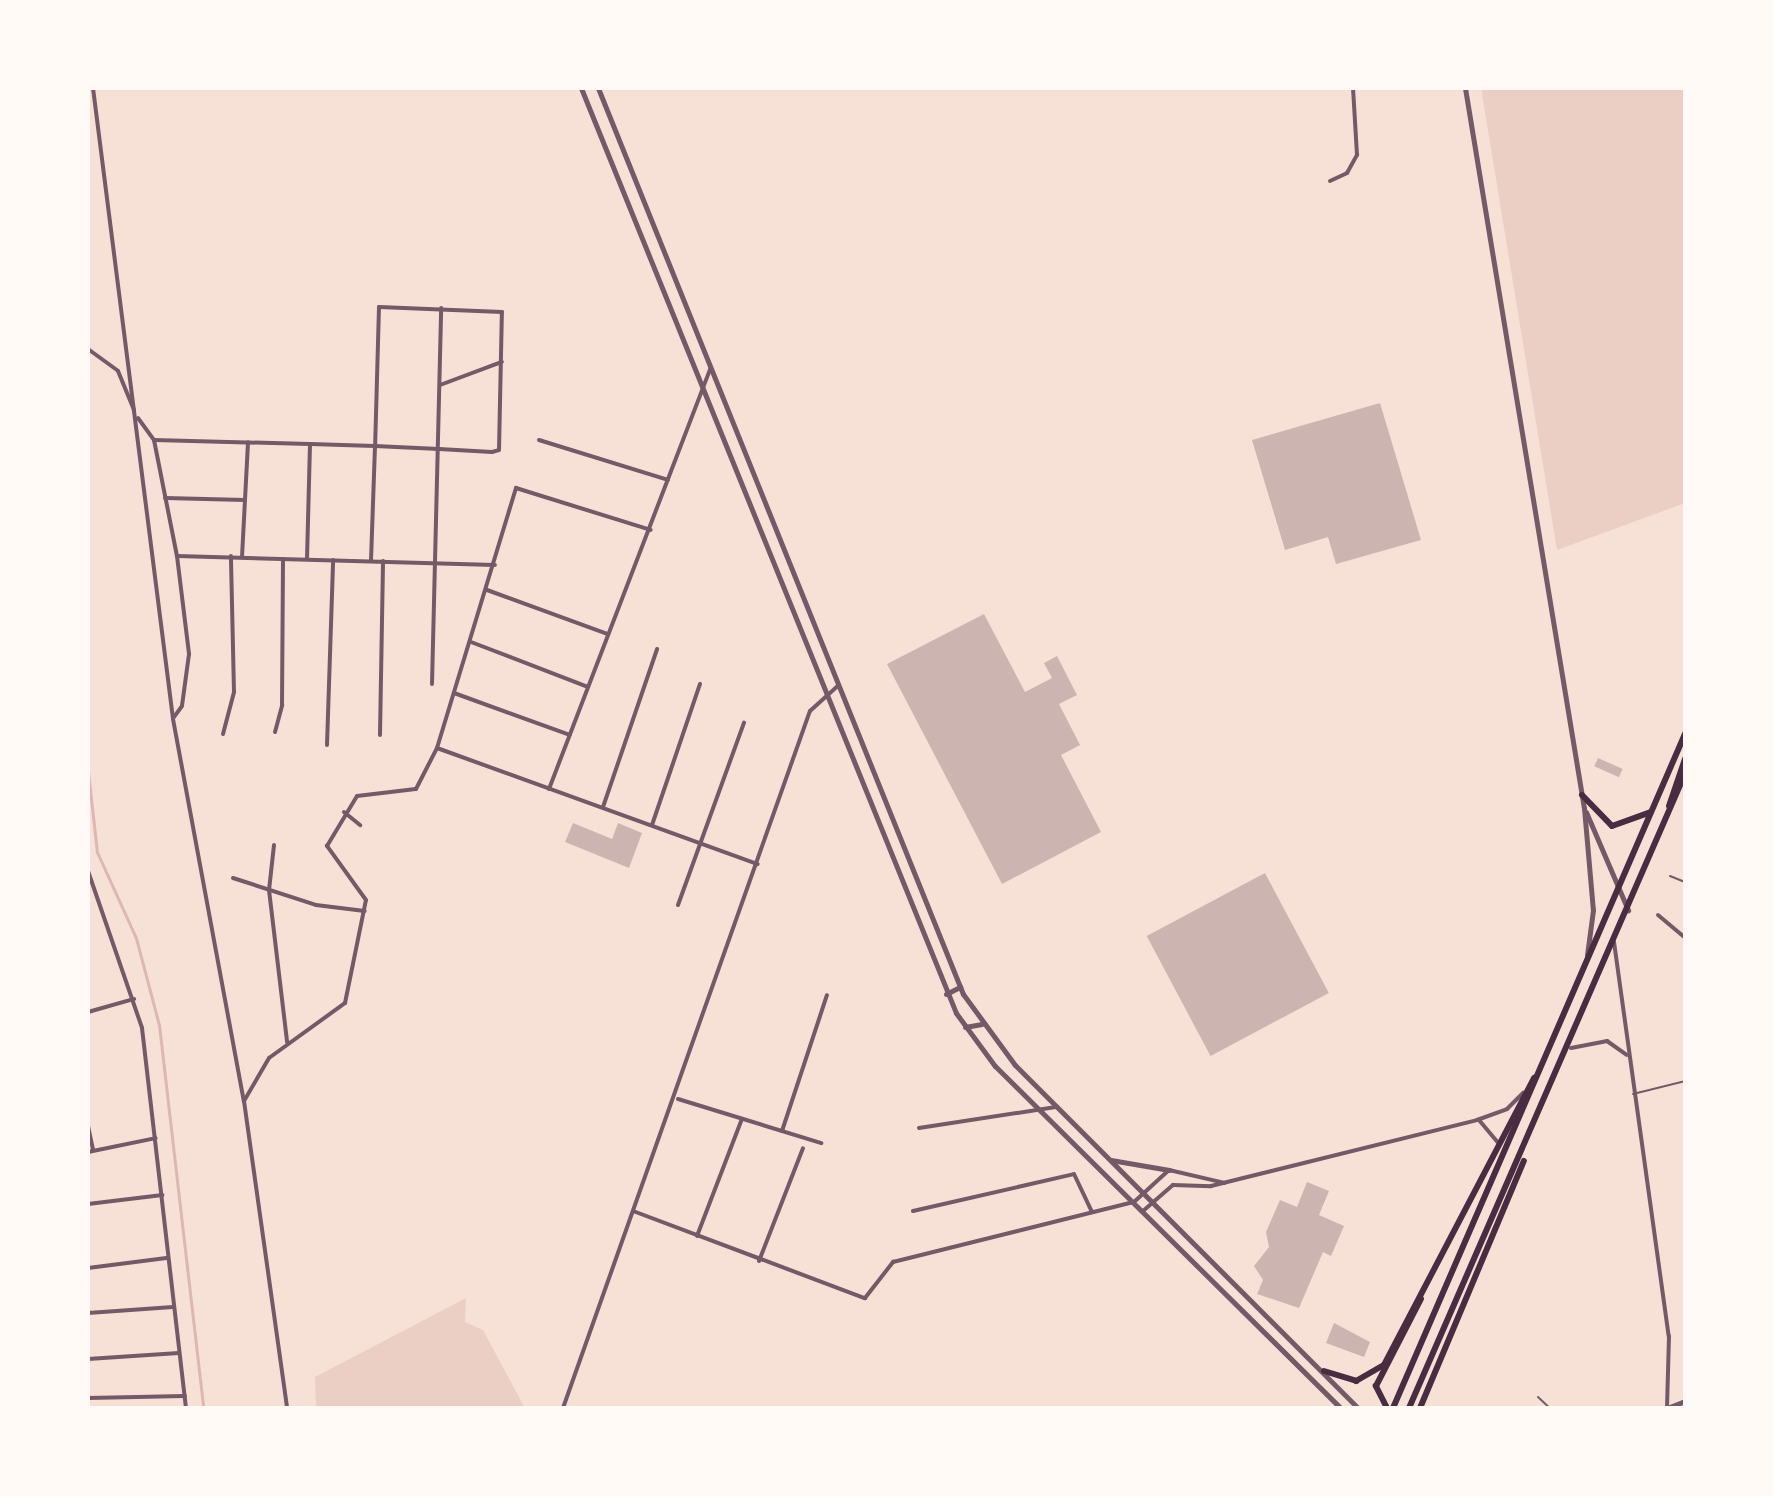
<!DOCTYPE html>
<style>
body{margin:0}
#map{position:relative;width:1773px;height:1496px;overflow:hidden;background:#f7e1d7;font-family:Raleway,sans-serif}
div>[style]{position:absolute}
.green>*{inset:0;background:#ebcfc5}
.stream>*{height:3px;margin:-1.5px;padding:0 1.5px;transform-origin:1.5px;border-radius:1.5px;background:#dcb8b0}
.building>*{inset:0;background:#ccb4b1;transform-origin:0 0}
.service>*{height:2px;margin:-1px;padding:0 1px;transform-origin:1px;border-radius:1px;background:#755966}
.minor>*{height:4px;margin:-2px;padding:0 2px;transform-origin:2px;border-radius:2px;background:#755966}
.tertiary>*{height:5px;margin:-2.5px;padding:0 2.5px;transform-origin:2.5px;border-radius:2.5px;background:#755966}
.trunk>*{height:6px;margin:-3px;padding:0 3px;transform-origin:3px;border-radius:3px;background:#4a2c40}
span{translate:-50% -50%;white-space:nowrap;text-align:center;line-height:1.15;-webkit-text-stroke:6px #fffaf5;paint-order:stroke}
.frame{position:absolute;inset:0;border:90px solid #fffaf5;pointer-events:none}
</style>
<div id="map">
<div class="green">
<i style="clip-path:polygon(1481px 88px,1685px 88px,1685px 503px,1557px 550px)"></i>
<i style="clip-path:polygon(466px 1298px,465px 1322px,483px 1330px,525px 1408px,316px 1408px,315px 1377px)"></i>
</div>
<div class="stream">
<i style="left:88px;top:772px;width:81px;rotate:83.6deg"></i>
<i style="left:97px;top:852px;width:94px;rotate:65.6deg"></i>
<i style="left:136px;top:938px;width:90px;rotate:75.2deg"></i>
<i style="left:159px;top:1025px;width:386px;rotate:83.4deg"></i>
</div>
<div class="building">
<i style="clip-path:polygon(1380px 403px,1421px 540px,1336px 564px,1328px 537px,1285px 550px,1252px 440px)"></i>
<i style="clip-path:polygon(984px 614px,1025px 692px,1052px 678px,1044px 663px,1057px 656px,1077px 695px,1059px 704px,1080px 745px,1061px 755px,1101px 832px,1002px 884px,887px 664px)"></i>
<i style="left:1598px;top:758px;width:27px;height:9px;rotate:24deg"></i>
<i style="clip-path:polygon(573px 823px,612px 839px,618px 823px,642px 833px,629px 868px,565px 842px)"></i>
<i style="left:1265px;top:873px;width:136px;height:134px;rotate:62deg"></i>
<i style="clip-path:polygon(1307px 1182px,1329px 1191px,1319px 1215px,1344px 1226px,1331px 1256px,1323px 1252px,1299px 1308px,1257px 1294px,1263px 1280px,1254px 1266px,1269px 1247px,1266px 1232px,1280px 1200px,1297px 1207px)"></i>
<i style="clip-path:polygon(1334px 1323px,1370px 1342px,1364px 1357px,1326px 1343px)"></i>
</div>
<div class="service">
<i style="left:1670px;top:876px;width:16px;rotate:22deg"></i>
<i style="left:1633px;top:1094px;width:54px;rotate:-14deg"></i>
<i style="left:1538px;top:1397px;width:16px;rotate:43deg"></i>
</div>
<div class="minor">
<i style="left:93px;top:88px;width:636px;rotate:82.77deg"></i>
<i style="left:173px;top:719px;width:389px;rotate:79.5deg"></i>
<i style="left:244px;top:1101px;width:310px;rotate:82deg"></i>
<i style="left:1330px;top:181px;width:19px;rotate:-25deg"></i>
<i style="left:1347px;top:173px;width:21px;rotate:-61deg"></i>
<i style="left:1357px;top:155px;width:67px;rotate:-93.4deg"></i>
<i style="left:88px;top:349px;width:37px;rotate:36deg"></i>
<i style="left:118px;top:371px;width:42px;rotate:67.7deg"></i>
<i style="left:440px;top:385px;width:66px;rotate:-20.4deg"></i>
<i style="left:138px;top:418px;width:27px;rotate:54deg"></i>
<i style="left:154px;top:440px;width:118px;rotate:78.8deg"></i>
<i style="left:177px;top:556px;width:99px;rotate:83deg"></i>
<i style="left:189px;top:654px;width:52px;rotate:97.7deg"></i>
<i style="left:182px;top:706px;width:14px;rotate:126deg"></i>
<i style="left:154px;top:440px;width:156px;rotate:1.5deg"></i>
<i style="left:310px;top:444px;width:65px;rotate:1.8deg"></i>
<i style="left:375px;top:446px;width:64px;rotate:2.7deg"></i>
<i style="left:439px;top:449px;width:53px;rotate:3.2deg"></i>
<i style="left:492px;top:452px;width:7px;rotate:-16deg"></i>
<i style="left:499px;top:450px;width:138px;rotate:-88.8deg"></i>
<i style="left:502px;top:312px;width:123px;rotate:-177.7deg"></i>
<i style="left:379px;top:307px;width:139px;rotate:91.6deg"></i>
<i style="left:375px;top:446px;width:115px;rotate:92deg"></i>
<i style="left:539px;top:440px;width:135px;rotate:17.2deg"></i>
<i style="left:165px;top:498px;width:80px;rotate:1.4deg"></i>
<i style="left:177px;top:556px;width:318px;rotate:1.6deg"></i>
<i style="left:242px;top:557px;width:115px;rotate:-87deg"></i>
<i style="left:307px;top:559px;width:115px;rotate:-88.5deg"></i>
<i style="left:487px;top:590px;width:128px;rotate:20.1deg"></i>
<i style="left:471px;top:642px;width:125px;rotate:21deg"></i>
<i style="left:432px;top:684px;width:376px;rotate:-88.6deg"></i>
<i style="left:454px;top:693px;width:123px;rotate:19.9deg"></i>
<i style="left:275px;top:732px;width:28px;rotate:-75deg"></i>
<i style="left:282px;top:705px;width:146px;rotate:-89.6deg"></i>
<i style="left:223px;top:734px;width:43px;rotate:-75.3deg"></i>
<i style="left:234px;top:692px;width:136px;rotate:-91.3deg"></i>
<i style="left:380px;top:735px;width:174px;rotate:-89deg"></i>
<i style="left:327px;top:745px;width:185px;rotate:-88.1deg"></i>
<i style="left:437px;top:748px;width:341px;rotate:19.9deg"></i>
<i style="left:549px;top:789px;width:450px;rotate:-69deg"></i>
<i style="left:603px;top:807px;width:167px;rotate:-71.1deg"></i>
<i style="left:344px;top:812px;width:21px;rotate:39deg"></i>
<i style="left:652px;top:825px;width:149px;rotate:-71.2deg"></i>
<i style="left:274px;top:845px;width:45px;rotate:96.3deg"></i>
<i style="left:269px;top:890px;width:153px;rotate:83.2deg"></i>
<i style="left:88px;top:871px;width:166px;rotate:71deg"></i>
<i style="left:142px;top:1028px;width:383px;rotate:83.4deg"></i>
<i style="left:233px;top:878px;width:87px;rotate:18deg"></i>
<i style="left:316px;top:905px;width:49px;rotate:7deg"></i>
<i style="left:678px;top:905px;width:194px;rotate:-70.1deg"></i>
<i style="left:1658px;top:915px;width:35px;rotate:40deg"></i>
<i style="left:1614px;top:942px;width:398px;rotate:82.1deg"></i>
<i style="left:1669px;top:1336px;width:72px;rotate:91.6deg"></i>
<i style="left:88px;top:1012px;width:48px;rotate:-15.8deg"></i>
<i style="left:1571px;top:1048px;width:37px;rotate:-11deg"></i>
<i style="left:1607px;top:1041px;width:24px;rotate:35deg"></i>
<i style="left:678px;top:1099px;width:150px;rotate:17.1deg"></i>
<i style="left:244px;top:1101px;width:50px;rotate:-59.8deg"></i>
<i style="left:269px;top:1058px;width:94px;rotate:-35.9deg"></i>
<i style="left:345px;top:1003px;width:105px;rotate:-78.5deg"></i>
<i style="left:366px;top:900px;width:67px;rotate:-125.8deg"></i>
<i style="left:327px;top:846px;width:58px;rotate:-59deg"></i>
<i style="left:357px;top:796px;width:59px;rotate:-6.8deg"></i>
<i style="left:416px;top:789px;width:46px;rotate:-62.9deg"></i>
<i style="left:437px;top:748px;width:272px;rotate:-73.1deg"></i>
<i style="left:516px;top:488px;width:141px;rotate:17.3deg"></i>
<i style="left:1479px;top:1120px;width:30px;rotate:50deg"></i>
<i style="left:88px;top:1126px;width:25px;rotate:78deg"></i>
<i style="left:919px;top:1128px;width:140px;rotate:-8.7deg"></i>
<i style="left:782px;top:1131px;width:143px;rotate:-71.7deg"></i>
<i style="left:88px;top:1152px;width:69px;rotate:-11.6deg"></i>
<i style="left:88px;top:1204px;width:75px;rotate:-6.9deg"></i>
<i style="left:633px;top:1211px;width:248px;rotate:20.6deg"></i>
<i style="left:865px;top:1298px;width:46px;rotate:-52.1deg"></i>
<i style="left:893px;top:1262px;width:248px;rotate:-14deg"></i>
<i style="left:1134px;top:1202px;width:47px;rotate:-42.4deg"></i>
<i style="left:1169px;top:1170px;width:57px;rotate:13.1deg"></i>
<i style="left:913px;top:1211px;width:165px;rotate:-12.9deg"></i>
<i style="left:1074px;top:1174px;width:42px;rotate:64.7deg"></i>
<i style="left:1143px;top:1211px;width:40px;rotate:-41deg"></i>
<i style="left:1173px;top:1185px;width:38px;rotate:2deg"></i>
<i style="left:1211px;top:1186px;width:274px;rotate:-13.9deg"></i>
<i style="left:1477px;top:1120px;width:32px;rotate:-20deg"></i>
<i style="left:1507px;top:1109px;width:23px;rotate:-45deg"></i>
<i style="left:697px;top:1236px;width:125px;rotate:-69deg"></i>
<i style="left:759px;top:1261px;width:121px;rotate:-68.7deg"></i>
<i style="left:88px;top:1268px;width:79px;rotate:-7.3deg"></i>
<i style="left:88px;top:1313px;width:85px;rotate:-4deg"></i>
<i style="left:88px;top:1359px;width:91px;rotate:-3.8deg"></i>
<i style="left:88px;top:1398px;width:97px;rotate:-1.2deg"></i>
<i style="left:563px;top:1408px;width:739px;rotate:-70.49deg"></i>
<i style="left:810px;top:711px;width:38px;rotate:-42deg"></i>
</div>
<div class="tertiary">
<i style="left:581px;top:88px;width:998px;rotate:67.93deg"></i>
<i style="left:956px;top:1013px;width:66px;rotate:53.7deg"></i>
<i style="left:995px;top:1066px;width:486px;rotate:44.7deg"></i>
<i style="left:598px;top:88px;width:977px;rotate:68.06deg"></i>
<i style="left:963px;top:994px;width:88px;rotate:53.8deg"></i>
<i style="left:1015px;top:1065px;width:485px;rotate:45deg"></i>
<i style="left:1465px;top:88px;width:730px;rotate:80.62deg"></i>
<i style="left:1584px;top:808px;width:102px;rotate:85deg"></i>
<i style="left:1593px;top:910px;width:45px;rotate:97.6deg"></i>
<i style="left:1586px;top:812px;width:107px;rotate:66.8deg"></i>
<i style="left:946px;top:994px;width:16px;rotate:-27deg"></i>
<i style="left:965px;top:1027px;width:17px;rotate:-10deg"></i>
<i style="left:1111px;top:1160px;width:59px;rotate:9.8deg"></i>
<i style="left:1667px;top:1408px;width:19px;rotate:-21deg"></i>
</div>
<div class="trunk">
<i style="left:1582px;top:795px;width:43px;rotate:45.9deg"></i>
<i style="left:1612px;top:826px;width:41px;rotate:-19.7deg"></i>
<i style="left:1669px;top:806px;width:50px;rotate:-71.2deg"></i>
<i style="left:1324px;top:1371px;width:34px;rotate:17deg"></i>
<i style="left:1356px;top:1381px;width:32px;rotate:-30deg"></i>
<i style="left:1384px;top:1365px;width:324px;rotate:-62.4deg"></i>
<i style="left:1387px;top:1408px;width:25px;rotate:-117deg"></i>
<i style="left:1376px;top:1386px;width:98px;rotate:-62.7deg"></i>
<i style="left:1393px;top:1408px;width:735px;rotate:-66.58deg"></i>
<i style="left:1409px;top:1408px;width:691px;rotate:-66.48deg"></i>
<i style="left:1420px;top:1408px;width:268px;rotate:-67.2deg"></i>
</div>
<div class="frame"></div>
</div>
